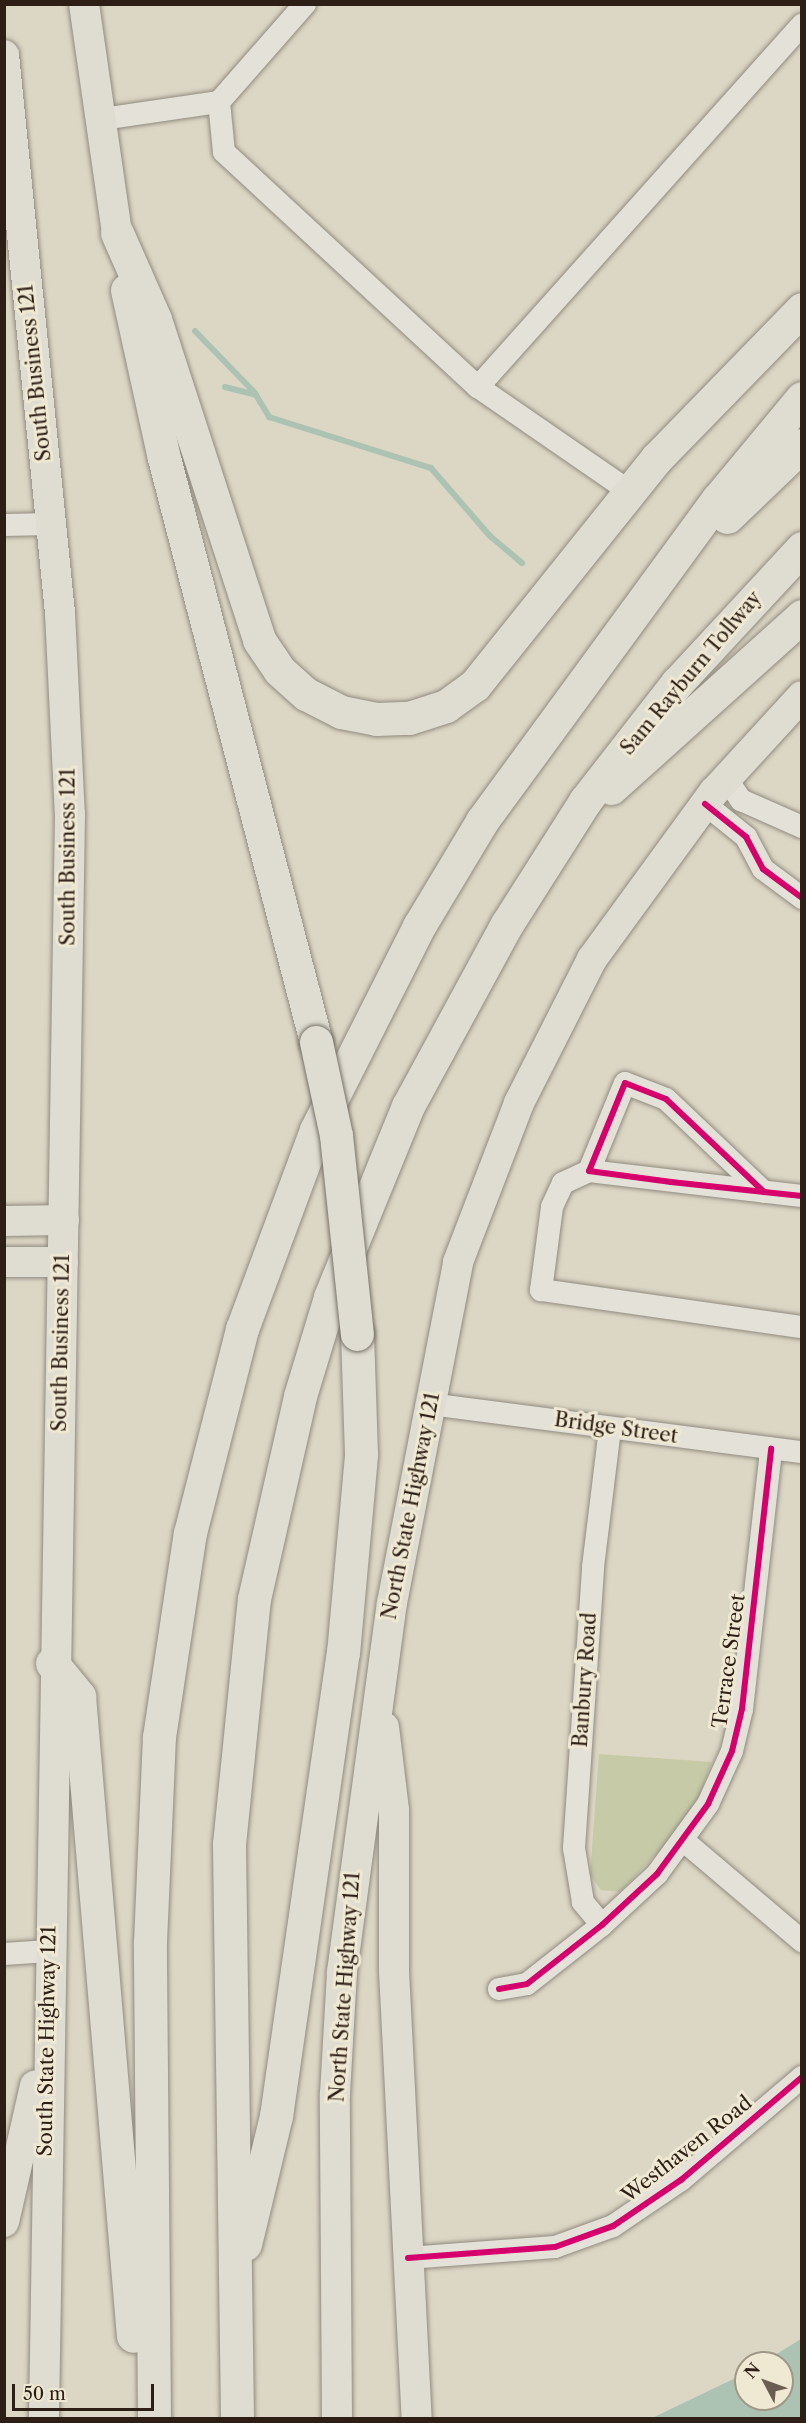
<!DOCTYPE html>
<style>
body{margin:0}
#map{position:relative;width:806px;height:2423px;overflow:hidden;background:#dcd6c4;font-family:"Libre Caslon Text",serif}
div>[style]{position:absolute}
.green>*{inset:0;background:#c7caa7}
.water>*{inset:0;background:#acc3b3}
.stream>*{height:6px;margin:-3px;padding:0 3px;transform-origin:3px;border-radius:3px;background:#acc3b3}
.roads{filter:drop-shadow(0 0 2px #918b80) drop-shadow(0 0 2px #918b80)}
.minor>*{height:22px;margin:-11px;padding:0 11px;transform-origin:11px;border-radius:11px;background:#e4e1d8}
.major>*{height:30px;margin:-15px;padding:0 15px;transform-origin:15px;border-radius:15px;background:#dfdcd2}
.highway>*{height:33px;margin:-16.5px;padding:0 16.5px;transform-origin:16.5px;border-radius:16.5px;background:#dfdcd2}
.bridges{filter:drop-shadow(0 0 2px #787268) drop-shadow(0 0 2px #787268)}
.highway-bridge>*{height:33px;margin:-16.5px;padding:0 16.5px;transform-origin:16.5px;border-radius:16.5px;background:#dfdcd2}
.cycleway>*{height:6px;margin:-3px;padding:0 3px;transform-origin:3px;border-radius:3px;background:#d6006c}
span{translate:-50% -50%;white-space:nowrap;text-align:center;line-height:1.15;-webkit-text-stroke:6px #efe8d2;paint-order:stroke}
.street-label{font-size:20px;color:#2d1e16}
.frame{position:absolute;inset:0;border:6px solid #2d1e16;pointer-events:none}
.north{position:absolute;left:734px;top:2351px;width:60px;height:60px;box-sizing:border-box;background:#efe8d2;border:2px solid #a19787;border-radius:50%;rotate:311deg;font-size:16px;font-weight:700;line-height:24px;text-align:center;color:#2d1e16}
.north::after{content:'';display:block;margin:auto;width:21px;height:27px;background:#6a5e53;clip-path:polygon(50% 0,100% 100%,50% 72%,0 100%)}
.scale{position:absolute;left:12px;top:2384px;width:142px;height:27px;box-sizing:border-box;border:3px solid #2d1e16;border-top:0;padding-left:8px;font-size:18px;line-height:21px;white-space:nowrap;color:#2d1e16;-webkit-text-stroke:4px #efe8d2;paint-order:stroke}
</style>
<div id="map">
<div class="green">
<i style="clip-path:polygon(599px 1754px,712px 1762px,699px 1796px,675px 1834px,620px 1892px,601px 1890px,590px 1875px)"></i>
</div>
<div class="water">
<i style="clip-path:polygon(801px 2339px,801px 2418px,652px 2418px,746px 2373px,746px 2399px,782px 2399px,782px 2363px,762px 2363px)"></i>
</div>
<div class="stream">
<i style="left:195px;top:331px;width:86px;rotate:45.9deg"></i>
<i style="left:225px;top:387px;width:32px;rotate:14deg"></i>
<i style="left:256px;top:395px;width:26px;rotate:59deg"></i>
<i style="left:269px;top:417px;width:170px;rotate:17.5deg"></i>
<i style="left:431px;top:468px;width:90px;rotate:49.1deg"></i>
<i style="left:490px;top:536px;width:42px;rotate:40.2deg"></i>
</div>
<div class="roads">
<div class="minor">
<i style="left:305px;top:4px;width:130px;rotate:131.3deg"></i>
<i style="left:219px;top:102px;width:50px;rotate:84.3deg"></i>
<i style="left:224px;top:152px;width:346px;rotate:42.8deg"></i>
<i style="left:478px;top:387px;width:486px;rotate:-48.2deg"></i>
<i style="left:102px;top:119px;width:118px;rotate:-8.3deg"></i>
<i style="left:478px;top:387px;width:185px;rotate:34.6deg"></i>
<i style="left:4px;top:525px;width:47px;rotate:-1.2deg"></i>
<i style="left:726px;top:778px;width:27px;rotate:56deg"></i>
<i style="left:741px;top:800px;width:67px;rotate:23.9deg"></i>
<i style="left:705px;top:804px;width:53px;rotate:38.8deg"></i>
<i style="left:746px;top:837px;width:36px;rotate:62deg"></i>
<i style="left:763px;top:869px;width:49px;rotate:36.6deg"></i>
<i style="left:589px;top:1171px;width:29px;rotate:155deg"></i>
<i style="left:563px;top:1183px;width:26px;rotate:115deg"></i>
<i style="left:552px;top:1207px;width:84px;rotate:97.5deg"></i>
<i style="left:541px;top:1290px;width:264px;rotate:8.1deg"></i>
<i style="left:589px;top:1171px;width:95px;rotate:-67.8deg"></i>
<i style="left:625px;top:1083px;width:44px;rotate:21.3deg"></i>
<i style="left:666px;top:1099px;width:135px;rotate:43.5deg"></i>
<i style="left:589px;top:1171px;width:214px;rotate:6.7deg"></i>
<i style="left:430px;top:1404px;width:375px;rotate:7.4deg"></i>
<i style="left:684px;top:1841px;width:155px;rotate:40.3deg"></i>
<i style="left:602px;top:1925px;width:30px;rotate:-130deg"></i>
<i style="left:583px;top:1902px;width:55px;rotate:-99.5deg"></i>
<i style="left:574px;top:1848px;width:282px;rotate:-86.1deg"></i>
<i style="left:593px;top:1567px;width:140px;rotate:-83deg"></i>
<i style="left:4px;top:1954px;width:45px;rotate:-3.8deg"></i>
<i style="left:499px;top:1989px;width:28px;rotate:-10deg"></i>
<i style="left:527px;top:1984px;width:95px;rotate:-38.2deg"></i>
<i style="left:602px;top:1925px;width:75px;rotate:-42.8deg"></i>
<i style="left:657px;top:1874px;width:87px;rotate:-53.9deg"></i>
<i style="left:708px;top:1804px;width:58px;rotate:-65.6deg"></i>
<i style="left:732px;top:1751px;width:43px;rotate:-76.6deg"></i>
<i style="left:742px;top:1709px;width:262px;rotate:-83.6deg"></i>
<i style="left:408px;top:2258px;width:147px;rotate:-4.3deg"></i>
<i style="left:555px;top:2247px;width:62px;rotate:-19.9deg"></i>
<i style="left:613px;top:2226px;width:82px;rotate:-34.1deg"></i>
<i style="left:681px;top:2180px;width:159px;rotate:-40.4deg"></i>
</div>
<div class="major">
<i style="left:84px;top:4px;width:231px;rotate:81.8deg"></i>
<i style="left:4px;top:55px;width:561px;rotate:84.27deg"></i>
<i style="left:60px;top:613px;width:201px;rotate:87.2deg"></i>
<i style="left:70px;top:814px;width:1604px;rotate:90.93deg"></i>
<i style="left:4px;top:1221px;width:60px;rotate:-1deg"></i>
<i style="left:4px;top:1262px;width:59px"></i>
<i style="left:384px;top:1727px;width:84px;rotate:83.1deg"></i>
<i style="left:394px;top:1810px;width:161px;rotate:90deg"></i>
<i style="left:394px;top:1971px;width:448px;rotate:87.1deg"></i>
<i style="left:4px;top:2222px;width:140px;rotate:-77.2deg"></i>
<i style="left:337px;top:2418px;width:324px;rotate:-90.4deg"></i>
<i style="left:335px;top:2094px;width:122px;rotate:-86.7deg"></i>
<i style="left:342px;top:1972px;width:372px;rotate:-82.3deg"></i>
<i style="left:392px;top:1603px;width:347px;rotate:-79deg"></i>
<i style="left:458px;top:1262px;width:170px;rotate:-69deg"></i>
<i style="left:519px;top:1103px;width:161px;rotate:-63.1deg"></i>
<i style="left:592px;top:959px;width:207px;rotate:-53.9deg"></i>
<i style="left:714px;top:792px;width:130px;rotate:-47.5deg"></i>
</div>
<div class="highway">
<i style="left:117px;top:233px;width:94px;rotate:66.2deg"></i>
<i style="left:155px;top:319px;width:337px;rotate:72deg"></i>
<i style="left:259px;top:640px;width:36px;rotate:56deg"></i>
<i style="left:279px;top:670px;width:36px;rotate:42deg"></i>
<i style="left:306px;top:694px;width:39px;rotate:27deg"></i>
<i style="left:341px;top:712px;width:36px;rotate:11deg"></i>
<i style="left:376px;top:719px;width:33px;rotate:-2deg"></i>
<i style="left:409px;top:718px;width:39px;rotate:-18deg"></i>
<i style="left:446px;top:706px;width:36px;rotate:-36deg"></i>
<i style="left:475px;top:685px;width:290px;rotate:-51.3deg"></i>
<i style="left:656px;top:459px;width:209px;rotate:-45.8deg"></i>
<i style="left:127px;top:290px;width:172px;rotate:77.6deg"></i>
<i style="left:164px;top:458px;width:603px;rotate:75.41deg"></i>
<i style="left:727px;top:517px;width:104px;rotate:-43.8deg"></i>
<i style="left:611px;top:788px;width:257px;rotate:-42deg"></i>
<i style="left:52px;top:1663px;width:43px;rotate:50.7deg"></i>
<i style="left:79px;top:1696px;width:642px;rotate:85.18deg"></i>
<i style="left:245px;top:2244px;width:132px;rotate:-76.4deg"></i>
<i style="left:276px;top:2116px;width:468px;rotate:-81.8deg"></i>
<i style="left:343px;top:1653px;width:200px;rotate:-84.8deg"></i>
<i style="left:361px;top:1454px;width:120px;rotate:-91.9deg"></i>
<i style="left:154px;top:2418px;width:476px;rotate:-90.5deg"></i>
<i style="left:150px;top:1942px;width:205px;rotate:-87.5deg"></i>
<i style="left:159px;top:1737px;width:206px;rotate:-81.4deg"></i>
<i style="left:190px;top:1533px;width:211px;rotate:-75.7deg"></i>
<i style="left:242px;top:1329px;width:212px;rotate:-69.6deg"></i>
<i style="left:316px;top:1130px;width:229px;rotate:-63.2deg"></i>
<i style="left:419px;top:926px;width:122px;rotate:-59deg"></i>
<i style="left:482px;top:821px;width:399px;rotate:-53.8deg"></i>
<i style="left:718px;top:499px;width:131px;rotate:-50.3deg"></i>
<i style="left:237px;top:2418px;width:574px;rotate:-90.8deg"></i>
<i style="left:229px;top:1844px;width:246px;rotate:-84.2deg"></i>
<i style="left:254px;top:1599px;width:208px;rotate:-77.2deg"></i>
<i style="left:300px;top:1396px;width:103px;rotate:-73.1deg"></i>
<i style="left:330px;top:1297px;width:206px;rotate:-67.8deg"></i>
<i style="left:408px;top:1106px;width:207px;rotate:-61.5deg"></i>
<i style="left:507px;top:924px;width:146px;rotate:-57.6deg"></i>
<i style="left:585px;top:801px;width:150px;rotate:-52.1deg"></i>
<i style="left:677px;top:683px;width:184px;rotate:-47.2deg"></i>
</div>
</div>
<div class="bridges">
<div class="highway-bridge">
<i style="left:316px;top:1042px;width:95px;rotate:77.9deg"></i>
<i style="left:336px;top:1135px;width:200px;rotate:84deg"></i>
</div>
</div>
<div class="cycleway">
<i style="left:705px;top:804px;width:53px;rotate:38.8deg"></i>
<i style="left:746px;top:837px;width:36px;rotate:62deg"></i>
<i style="left:763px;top:869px;width:49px;rotate:36.6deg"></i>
<i style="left:764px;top:1192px;width:135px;rotate:-136.5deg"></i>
<i style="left:666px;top:1099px;width:44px;rotate:-158.7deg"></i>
<i style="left:625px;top:1083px;width:95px;rotate:112.2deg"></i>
<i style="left:589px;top:1171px;width:83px;rotate:7.6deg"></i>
<i style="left:671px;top:1182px;width:94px;rotate:6.1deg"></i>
<i style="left:764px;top:1192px;width:38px;rotate:6deg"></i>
<i style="left:499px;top:1989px;width:28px;rotate:-10deg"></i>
<i style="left:527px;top:1984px;width:95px;rotate:-38.2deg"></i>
<i style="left:602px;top:1925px;width:75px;rotate:-42.8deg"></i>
<i style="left:657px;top:1874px;width:87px;rotate:-53.9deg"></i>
<i style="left:708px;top:1804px;width:58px;rotate:-65.6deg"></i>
<i style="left:732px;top:1751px;width:43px;rotate:-76.6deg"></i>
<i style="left:742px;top:1709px;width:262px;rotate:-83.6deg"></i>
<i style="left:408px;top:2258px;width:147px;rotate:-4.3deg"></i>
<i style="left:555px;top:2247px;width:62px;rotate:-19.9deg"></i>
<i style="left:613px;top:2226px;width:82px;rotate:-34.1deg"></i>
<i style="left:681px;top:2180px;width:159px;rotate:-40.4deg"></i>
</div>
<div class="street-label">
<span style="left:35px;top:373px;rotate:-96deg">South Business 121</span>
<span style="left:691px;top:673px;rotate:-50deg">Sam Rayburn Tollway</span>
<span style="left:68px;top:857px;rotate:-90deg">South Business 121</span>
<span style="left:61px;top:1343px;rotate:-89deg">South Business 121</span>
<span style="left:616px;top:1428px;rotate:8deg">Bridge Street</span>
<span style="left:411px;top:1506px;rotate:-79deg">North State Highway 121</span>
<span style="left:729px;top:1661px;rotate:-82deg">Terrace Street</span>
<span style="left:585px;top:1680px;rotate:-86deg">Banbury Road</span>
<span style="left:345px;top:1987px;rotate:-86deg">North State Highway 121</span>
<span style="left:47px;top:2041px;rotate:-89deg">South State Highway 121</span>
<span style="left:687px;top:2149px;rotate:-38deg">Westhaven Road</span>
</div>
<div class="frame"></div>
<div class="north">N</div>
<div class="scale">50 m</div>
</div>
